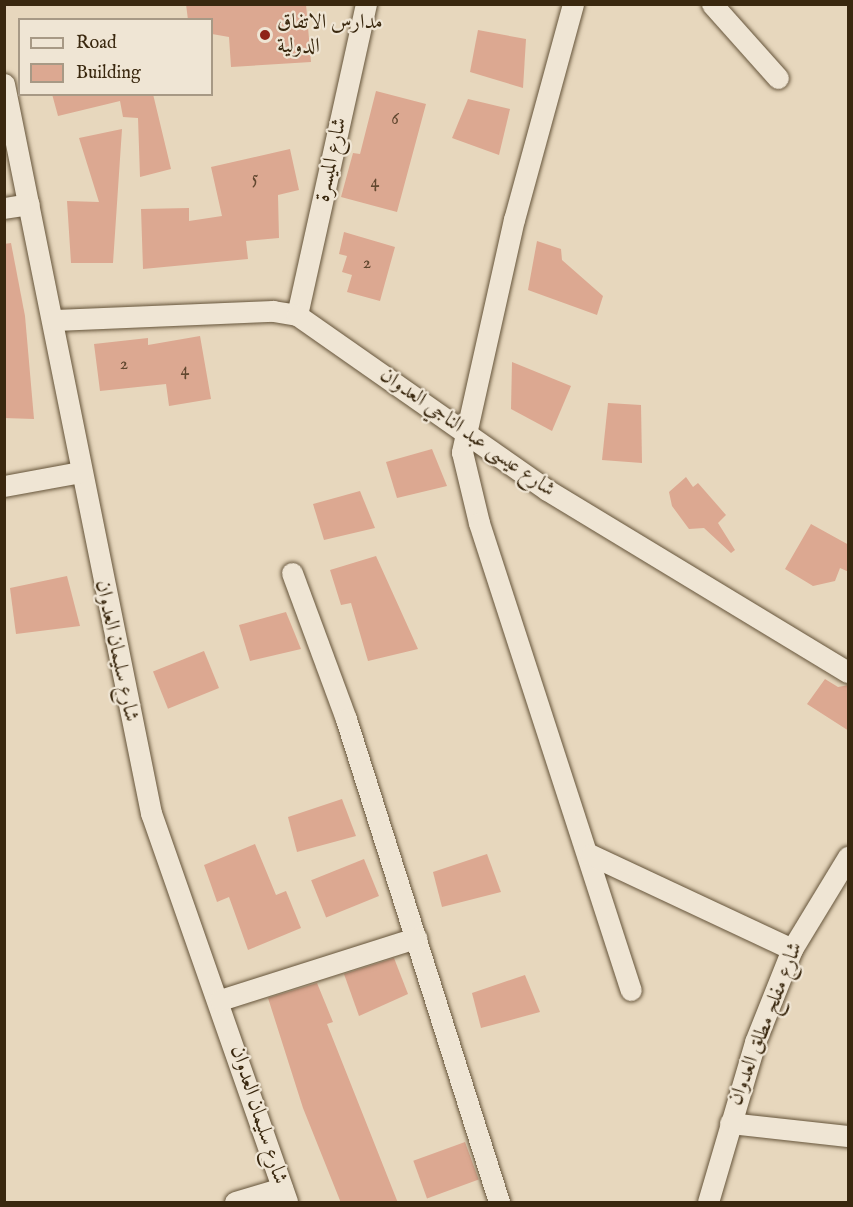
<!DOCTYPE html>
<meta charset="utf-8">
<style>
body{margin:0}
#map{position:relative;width:853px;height:1207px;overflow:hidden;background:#e7d7bd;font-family:"IM FELL English",Amiri,serif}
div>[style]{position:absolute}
.building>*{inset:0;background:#dca891;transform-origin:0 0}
.roads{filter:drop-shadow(0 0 2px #65543a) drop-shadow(0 0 2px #65543a)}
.minor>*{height:21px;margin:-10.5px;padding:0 10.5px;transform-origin:10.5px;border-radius:10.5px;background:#efe5d4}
.dots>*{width:16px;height:16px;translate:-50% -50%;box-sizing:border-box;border:3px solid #efe5d4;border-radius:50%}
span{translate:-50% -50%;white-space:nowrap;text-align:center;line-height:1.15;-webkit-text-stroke:4.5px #efe5d4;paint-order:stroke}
.number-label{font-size:18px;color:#624830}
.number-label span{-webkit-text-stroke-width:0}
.poi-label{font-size:21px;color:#3a280f}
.left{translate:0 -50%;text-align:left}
.street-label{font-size:21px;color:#3a280f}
.frame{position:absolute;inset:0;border:6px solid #3a280f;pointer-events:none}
.legend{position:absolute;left:18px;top:18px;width:195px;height:78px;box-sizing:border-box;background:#efe5d4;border:2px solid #a79985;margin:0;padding:8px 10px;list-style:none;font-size:18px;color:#3a280f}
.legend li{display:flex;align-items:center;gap:12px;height:30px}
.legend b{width:30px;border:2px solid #a79985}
</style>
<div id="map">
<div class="building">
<i style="clip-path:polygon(186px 4px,306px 4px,311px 62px,231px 67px,229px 37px,212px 34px,212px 20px,188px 20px)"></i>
<i style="clip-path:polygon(478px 30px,526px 39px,523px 88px,470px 72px)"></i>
<i style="clip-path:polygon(376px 91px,426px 104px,397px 212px,341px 197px,353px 153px,360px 154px)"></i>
<i style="clip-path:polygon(52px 94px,153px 94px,171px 169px,140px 177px,138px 118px,123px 117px,120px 101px,58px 116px)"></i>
<i style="clip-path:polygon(468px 99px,510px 109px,499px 155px,452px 138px)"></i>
<i style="clip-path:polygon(122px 129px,113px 263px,71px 263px,67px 201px,99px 202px,79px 138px)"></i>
<i style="clip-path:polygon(290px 149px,299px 190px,278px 195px,279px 238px,246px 241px,248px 259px,143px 269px,141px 209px,189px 208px,189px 221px,222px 216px,211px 167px)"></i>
<i style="clip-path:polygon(344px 232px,395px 247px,380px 301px,347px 292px,352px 275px,342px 272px,347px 256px,339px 254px)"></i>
<i style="clip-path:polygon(537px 241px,561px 249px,562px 260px,603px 296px,597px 315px,528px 290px)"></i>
<i style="clip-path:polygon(11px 243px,25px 316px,34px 419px,4px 418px,4px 244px)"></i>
<i style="clip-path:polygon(200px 336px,211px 399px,169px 406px,166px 384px,100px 391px,94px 344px,148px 338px,148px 345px)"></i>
<i style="clip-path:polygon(512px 362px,571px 386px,552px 431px,511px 409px)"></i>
<i style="clip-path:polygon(608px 403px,641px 405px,642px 463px,602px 460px)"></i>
<i style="clip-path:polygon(432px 449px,447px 486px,397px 498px,386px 462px)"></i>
<i style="clip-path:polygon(686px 477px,693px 487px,698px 483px,726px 515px,718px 523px,735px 550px,731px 553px,704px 528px,689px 529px,672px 506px,669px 492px)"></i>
<i style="clip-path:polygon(360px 491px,375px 528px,324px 540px,313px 504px)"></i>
<i style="clip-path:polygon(811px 524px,849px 545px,849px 572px,840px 568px,835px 581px,813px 586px,785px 569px)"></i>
<i style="clip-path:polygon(376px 556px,418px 649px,368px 661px,351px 603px,341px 605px,330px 570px)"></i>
<i style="clip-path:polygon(67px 576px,80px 626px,16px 634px,10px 588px)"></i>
<i style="clip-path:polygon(286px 612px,301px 649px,250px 661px,239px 625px)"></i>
<i style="left:204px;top:651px;width:40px;height:55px;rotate:68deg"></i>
<i style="clip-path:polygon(825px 679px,838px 687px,849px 685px,849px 731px,807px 704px)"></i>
<i style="clip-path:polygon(342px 799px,356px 836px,297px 852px,288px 817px)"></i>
<i style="clip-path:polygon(255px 844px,276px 895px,286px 891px,301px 928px,248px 950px,229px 897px,217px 902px,204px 865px)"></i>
<i style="clip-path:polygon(487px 854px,501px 892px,442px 907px,433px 872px)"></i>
<i style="left:364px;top:859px;width:40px;height:57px;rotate:68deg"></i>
<i style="clip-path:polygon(394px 958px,408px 994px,359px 1016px,344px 974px)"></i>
<i style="clip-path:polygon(525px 975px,540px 1012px,481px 1028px,472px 993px)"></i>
<i style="clip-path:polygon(317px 983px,333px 1022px,327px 1024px,398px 1203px,341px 1203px,303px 1108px,268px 998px)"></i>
<i style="left:465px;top:1142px;width:40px;height:55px;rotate:70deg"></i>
</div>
<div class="roads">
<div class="minor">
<i style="left:573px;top:4px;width:223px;rotate:105.3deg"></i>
<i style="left:514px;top:219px;width:239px;rotate:102.6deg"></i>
<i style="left:462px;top:452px;width:73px;rotate:76.5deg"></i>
<i style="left:479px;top:523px;width:491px;rotate:72deg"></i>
<i style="left:712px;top:4px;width:99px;rotate:48.3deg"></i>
<i style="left:4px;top:84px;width:744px;rotate:78.6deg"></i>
<i style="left:151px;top:813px;width:412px;rotate:70.7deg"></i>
<i style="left:4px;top:208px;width:25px;rotate:-9deg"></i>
<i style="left:297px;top:315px;width:319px;rotate:-77.5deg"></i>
<i style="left:55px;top:320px;width:218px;rotate:-2.4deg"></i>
<i style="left:273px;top:311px;width:24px;rotate:9deg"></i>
<i style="left:297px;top:315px;width:305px;rotate:35deg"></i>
<i style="left:547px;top:490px;width:352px;rotate:31.2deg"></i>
<i style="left:4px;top:486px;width:77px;rotate:-10.4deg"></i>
<i style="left:292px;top:573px;width:156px;rotate:69.7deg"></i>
<i style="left:346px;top:719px;width:507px;rotate:72.42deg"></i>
<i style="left:591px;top:855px;width:222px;rotate:25.1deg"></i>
<i style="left:220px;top:1000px;width:206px;rotate:-17.6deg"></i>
<i style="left:730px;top:1123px;width:119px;rotate:6.3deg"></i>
<i style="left:235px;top:1202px;width:49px;rotate:-16.6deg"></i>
<i style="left:708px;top:1202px;width:167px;rotate:-73.6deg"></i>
<i style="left:755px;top:1042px;width:100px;rotate:-68.3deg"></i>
<i style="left:792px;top:949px;width:108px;rotate:-58.7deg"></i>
</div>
</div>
<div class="dots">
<i style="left:265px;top:35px;background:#8f2418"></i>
</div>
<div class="number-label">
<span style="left:395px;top:120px">6</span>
<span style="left:255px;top:179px">5</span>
<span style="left:375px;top:183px">4</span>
<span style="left:367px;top:264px">2</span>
<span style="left:124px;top:365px">2</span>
<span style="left:185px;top:371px">4</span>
</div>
<div class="poi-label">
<span class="left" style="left:277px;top:35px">مدارس الاتفاق<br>الدولية</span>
</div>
<div class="street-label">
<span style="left:332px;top:160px;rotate:-78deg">شارع الميسرة</span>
<span style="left:467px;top:433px;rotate:35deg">شارع عيسى عبد الناجي العدوان</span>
<span style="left:116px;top:651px;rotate:78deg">شارع سليمان العدوان</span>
<span style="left:766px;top:1024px;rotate:-69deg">شارع مفلح مطلق العدوان</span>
<span style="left:258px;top:1115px;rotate:72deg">شارع سليمان العدوان</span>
</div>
<div class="frame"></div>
<ul class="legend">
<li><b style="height:8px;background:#efe5d4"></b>Road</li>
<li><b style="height:16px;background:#dca891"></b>Building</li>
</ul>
</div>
